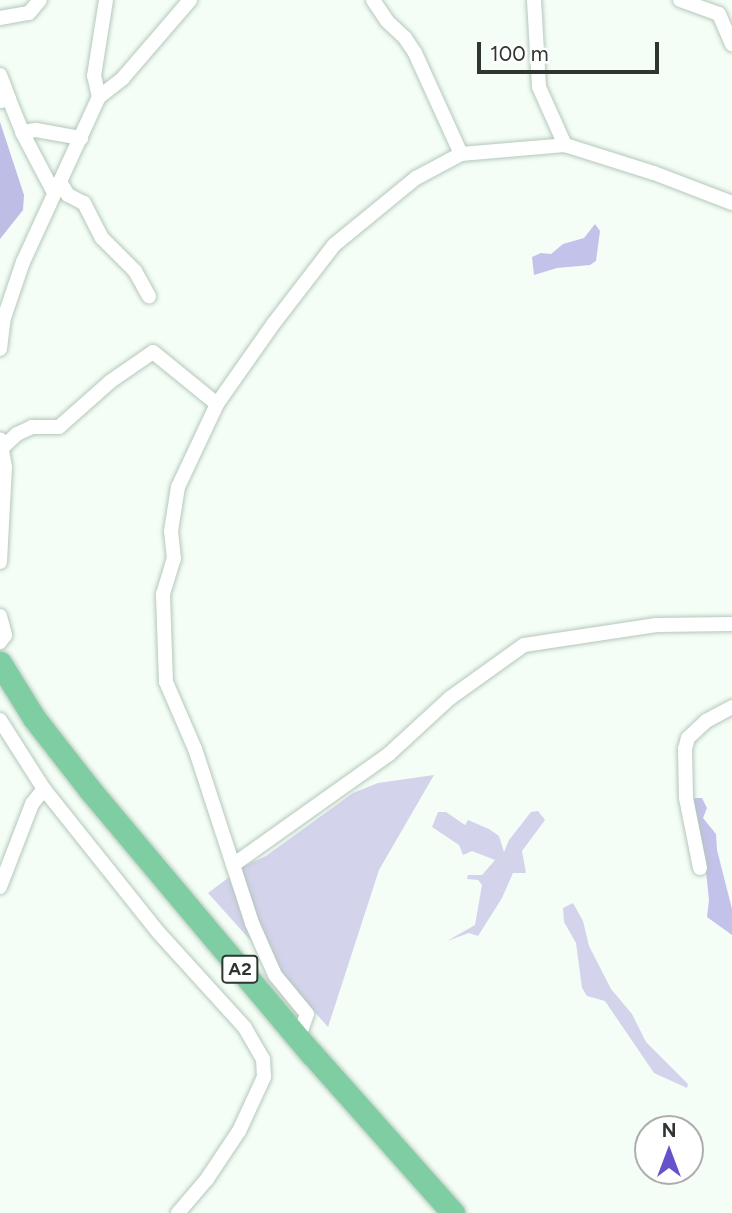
<!DOCTYPE html>
<style>
body{margin:0}
#map{position:relative;width:732px;height:1213px;overflow:hidden;background:#f4fef6;font-family:Figtree,sans-serif}
div>[style]{position:absolute}
.green>*{inset:0;background:#d3d3ec}
.forest>*{inset:0;background:#c2c2ea}
.water>*{inset:0;background:#bdbde5}
.roads{filter:drop-shadow(0 0 2px #b5c7ba) drop-shadow(0 0 2px #b5c7ba)}
.minor>*{height:14px;margin:-7px;padding:0 7px;transform-origin:7px;border-radius:7px;background:#fff}
.primary>*{height:23px;margin:-11.5px;padding:0 11.5px;transform-origin:11.5px;border-radius:11.5px;background:#7fcda3}
span{translate:-50% -50%;white-space:nowrap;text-align:center;line-height:1.15;-webkit-text-stroke:5px #fff;paint-order:stroke}
.shield-label span{padding:2px 5px;background:#fff;border:2px solid;border-radius:5px;-webkit-text-stroke-width:0}
.shield-label{font-size:18px;color:#2f3530;font-weight:700}
.north{position:absolute;left:634px;top:1115px;width:70px;height:70px;box-sizing:border-box;background:#fff;border:2px solid #acaeac;border-radius:50%;rotate:0deg;font-size:19px;font-weight:700;line-height:28px;text-align:center;color:#2f3530}
.north::after{content:'';display:block;margin:auto;width:24px;height:32px;background:#6653cc;clip-path:polygon(50% 0,100% 100%,50% 72%,0 100%)}
.scale{position:absolute;left:477px;top:42px;width:182px;height:32px;box-sizing:border-box;border:4px solid #2f3530;border-top:0;padding-left:9px;font-size:21px;line-height:24px;white-space:nowrap;color:#2f3530;-webkit-text-stroke:5px #fff;paint-order:stroke}
</style>
<div id="map">
<div class="green">
<i style="clip-path:polygon(434px 775px,379px 870px,328px 1027px,208px 893px,244px 866px,266px 856px,353px 793px,378px 783px)"></i>
<i style="clip-path:polygon(538px 811px,545px 820px,522px 851px,526px 873px,513px 873px,502px 898px,478px 936px,469px 933px,447px 941px,475px 925px,482px 885px,478px 880px,467px 879px,468px 875px,482px 875px,495px 860px,472px 851px,463px 855px,459px 845px,432px 827px,438px 812px,446px 812px,465px 825px,468px 820px,489px 829px,499px 836px,504px 852px,509px 840px,531px 812px)"></i>
<i style="clip-path:polygon(573px 903px,583px 921px,589px 946px,611px 989px,632px 1014px,646px 1042px,688px 1084px,687px 1088px,654px 1073px,605px 1001px,587px 996px,582px 988px,576px 943px,564px 922px,563px 908px)"></i>
</div>
<div class="forest">
<i style="clip-path:polygon(595px 224px,600px 231px,596px 261px,590px 265px,557px 268px,534px 275px,532px 257px,541px 253px,551px 254px,563px 244px,584px 238px)"></i>
<i style="clip-path:polygon(695px 798px,702px 798px,707px 808px,703px 818px,716px 834px,717px 850px,732px 909px,732px 935px,707px 917px,709px 900px,706px 872px,698px 862px,687px 809px)"></i>
</div>
<div class="water">
<i style="clip-path:polygon(0 122px,24px 195px,23px 210px,0 239px)"></i>
</div>
<div class="roads">
<div class="minor">
<i style="left:373px;top:0;width:25px;rotate:56deg"></i>
<i style="left:387px;top:21px;width:25px;rotate:43deg"></i>
<i style="left:405px;top:38px;width:18px;rotate:56deg"></i>
<i style="left:415px;top:53px;width:111px;rotate:65.5deg"></i>
<i style="left:534px;top:0;width:87px;rotate:86.7deg"></i>
<i style="left:539px;top:87px;width:64px;rotate:65.9deg"></i>
<i style="left:680px;top:0;width:41px;rotate:19.7deg"></i>
<i style="left:719px;top:14px;width:33px;rotate:67deg"></i>
<i style="left:0;top:18px;width:29px;rotate:-10deg"></i>
<i style="left:29px;top:13px;width:17px;rotate:-50deg"></i>
<i style="left:0;top:75px;width:26px;rotate:69deg"></i>
<i style="left:9px;top:99px;width:8px;rotate:166deg"></i>
<i style="left:99px;top:97px;width:22px;rotate:-103deg"></i>
<i style="left:94px;top:76px;width:77px;rotate:-81deg"></i>
<i style="left:9px;top:99px;width:35px;rotate:68deg"></i>
<i style="left:22px;top:132px;width:69px;rotate:62.3deg"></i>
<i style="left:22px;top:132px;width:14px;rotate:-8deg"></i>
<i style="left:36px;top:130px;width:46px;rotate:10.1deg"></i>
<i style="left:60px;top:182px;width:15px;rotate:58deg"></i>
<i style="left:68px;top:195px;width:18px;rotate:27deg"></i>
<i style="left:84px;top:203px;width:39px;rotate:63deg"></i>
<i style="left:102px;top:238px;width:47px;rotate:45deg"></i>
<i style="left:135px;top:271px;width:29px;rotate:61deg"></i>
<i style="left:0;top:349px;width:31px;rotate:-83deg"></i>
<i style="left:4px;top:318px;width:59px;rotate:-71.3deg"></i>
<i style="left:23px;top:262px;width:182px;rotate:-65.3deg"></i>
<i style="left:99px;top:97px;width:31px;rotate:-38deg"></i>
<i style="left:123px;top:78px;width:103px;rotate:-49.3deg"></i>
<i style="left:2px;top:448px;width:21px;rotate:-43deg"></i>
<i style="left:17px;top:434px;width:17px;rotate:-25deg"></i>
<i style="left:32px;top:427px;width:27px"></i>
<i style="left:59px;top:427px;width:69px;rotate:-41.5deg"></i>
<i style="left:111px;top:381px;width:51px;rotate:-34.6deg"></i>
<i style="left:153px;top:352px;width:82px;rotate:39.1deg"></i>
<i style="left:0;top:562px;width:95px;rotate:-87deg"></i>
<i style="left:5px;top:467px;width:28px;rotate:-100deg"></i>
<i style="left:0;top:616px;width:20px;rotate:75deg"></i>
<i style="left:5px;top:635px;width:9px;rotate:126deg"></i>
<i style="left:0;top:720px;width:82px;rotate:57.5deg"></i>
<i style="left:44px;top:789px;width:19px;rotate:129deg"></i>
<i style="left:32px;top:804px;width:89px;rotate:111.1deg"></i>
<i style="left:44px;top:789px;width:184px;rotate:51.4deg"></i>
<i style="left:159px;top:933px;width:128px;rotate:47.8deg"></i>
<i style="left:245px;top:1028px;width:36px;rotate:60deg"></i>
<i style="left:263px;top:1059px;width:18px;rotate:87deg"></i>
<i style="left:264px;top:1077px;width:60px;rotate:114.8deg"></i>
<i style="left:239px;top:1131px;width:58px;rotate:123.7deg"></i>
<i style="left:207px;top:1179px;width:45px;rotate:130.5deg"></i>
<i style="left:233px;top:865px;width:191px;rotate:-35.4deg"></i>
<i style="left:389px;top:754px;width:83px;rotate:-42.6deg"></i>
<i style="left:450px;top:698px;width:91px;rotate:-35.6deg"></i>
<i style="left:524px;top:645px;width:134px;rotate:-8.6deg"></i>
<i style="left:657px;top:625px;width:75px;rotate:-0.8deg"></i>
<i style="left:700px;top:868px;width:71px;rotate:-101.3deg"></i>
<i style="left:686px;top:798px;width:49px;rotate:-91.2deg"></i>
<i style="left:685px;top:749px;width:11px;rotate:-75deg"></i>
<i style="left:688px;top:738px;width:25px;rotate:-43deg"></i>
<i style="left:706px;top:721px;width:30px;rotate:-28deg"></i>
<i style="left:299px;top:1037px;width:24px;rotate:-71deg"></i>
<i style="left:307px;top:1014px;width:50px;rotate:-129.4deg"></i>
<i style="left:275px;top:975px;width:57px;rotate:-113.9deg"></i>
<i style="left:252px;top:923px;width:183px;rotate:-108.1deg"></i>
<i style="left:195px;top:749px;width:73px;rotate:-113.4deg"></i>
<i style="left:166px;top:682px;width:88px;rotate:-92deg"></i>
<i style="left:163px;top:594px;width:37px;rotate:-73deg"></i>
<i style="left:174px;top:559px;width:28px;rotate:-96deg"></i>
<i style="left:171px;top:531px;width:45px;rotate:-81deg"></i>
<i style="left:178px;top:487px;width:92px;rotate:-64.8deg"></i>
<i style="left:217px;top:404px;width:99px;rotate:-54.9deg"></i>
<i style="left:274px;top:323px;width:98px;rotate:-52.4deg"></i>
<i style="left:334px;top:245px;width:106px;rotate:-39.3deg"></i>
<i style="left:416px;top:178px;width:51px;rotate:-28.1deg"></i>
<i style="left:461px;top:154px;width:104px;rotate:-4.9deg"></i>
<i style="left:565px;top:145px;width:93px;rotate:17.5deg"></i>
<i style="left:654px;top:173px;width:84px;rotate:21deg"></i>
</div>
<div class="primary">
<i style="left:0;top:663px;width:65px;rotate:58.3deg"></i>
<i style="left:34px;top:718px;width:91px;rotate:52.1deg"></i>
<i style="left:90px;top:790px;width:344px;rotate:50deg"></i>
<i style="left:311px;top:1053px;width:214px;rotate:48.4deg"></i>
</div>
</div>
<div class="shield-label">
<span style="left:240px;top:969px">A2</span>
</div>
<div class="north">N</div>
<div class="scale">100 m</div>
</div>
